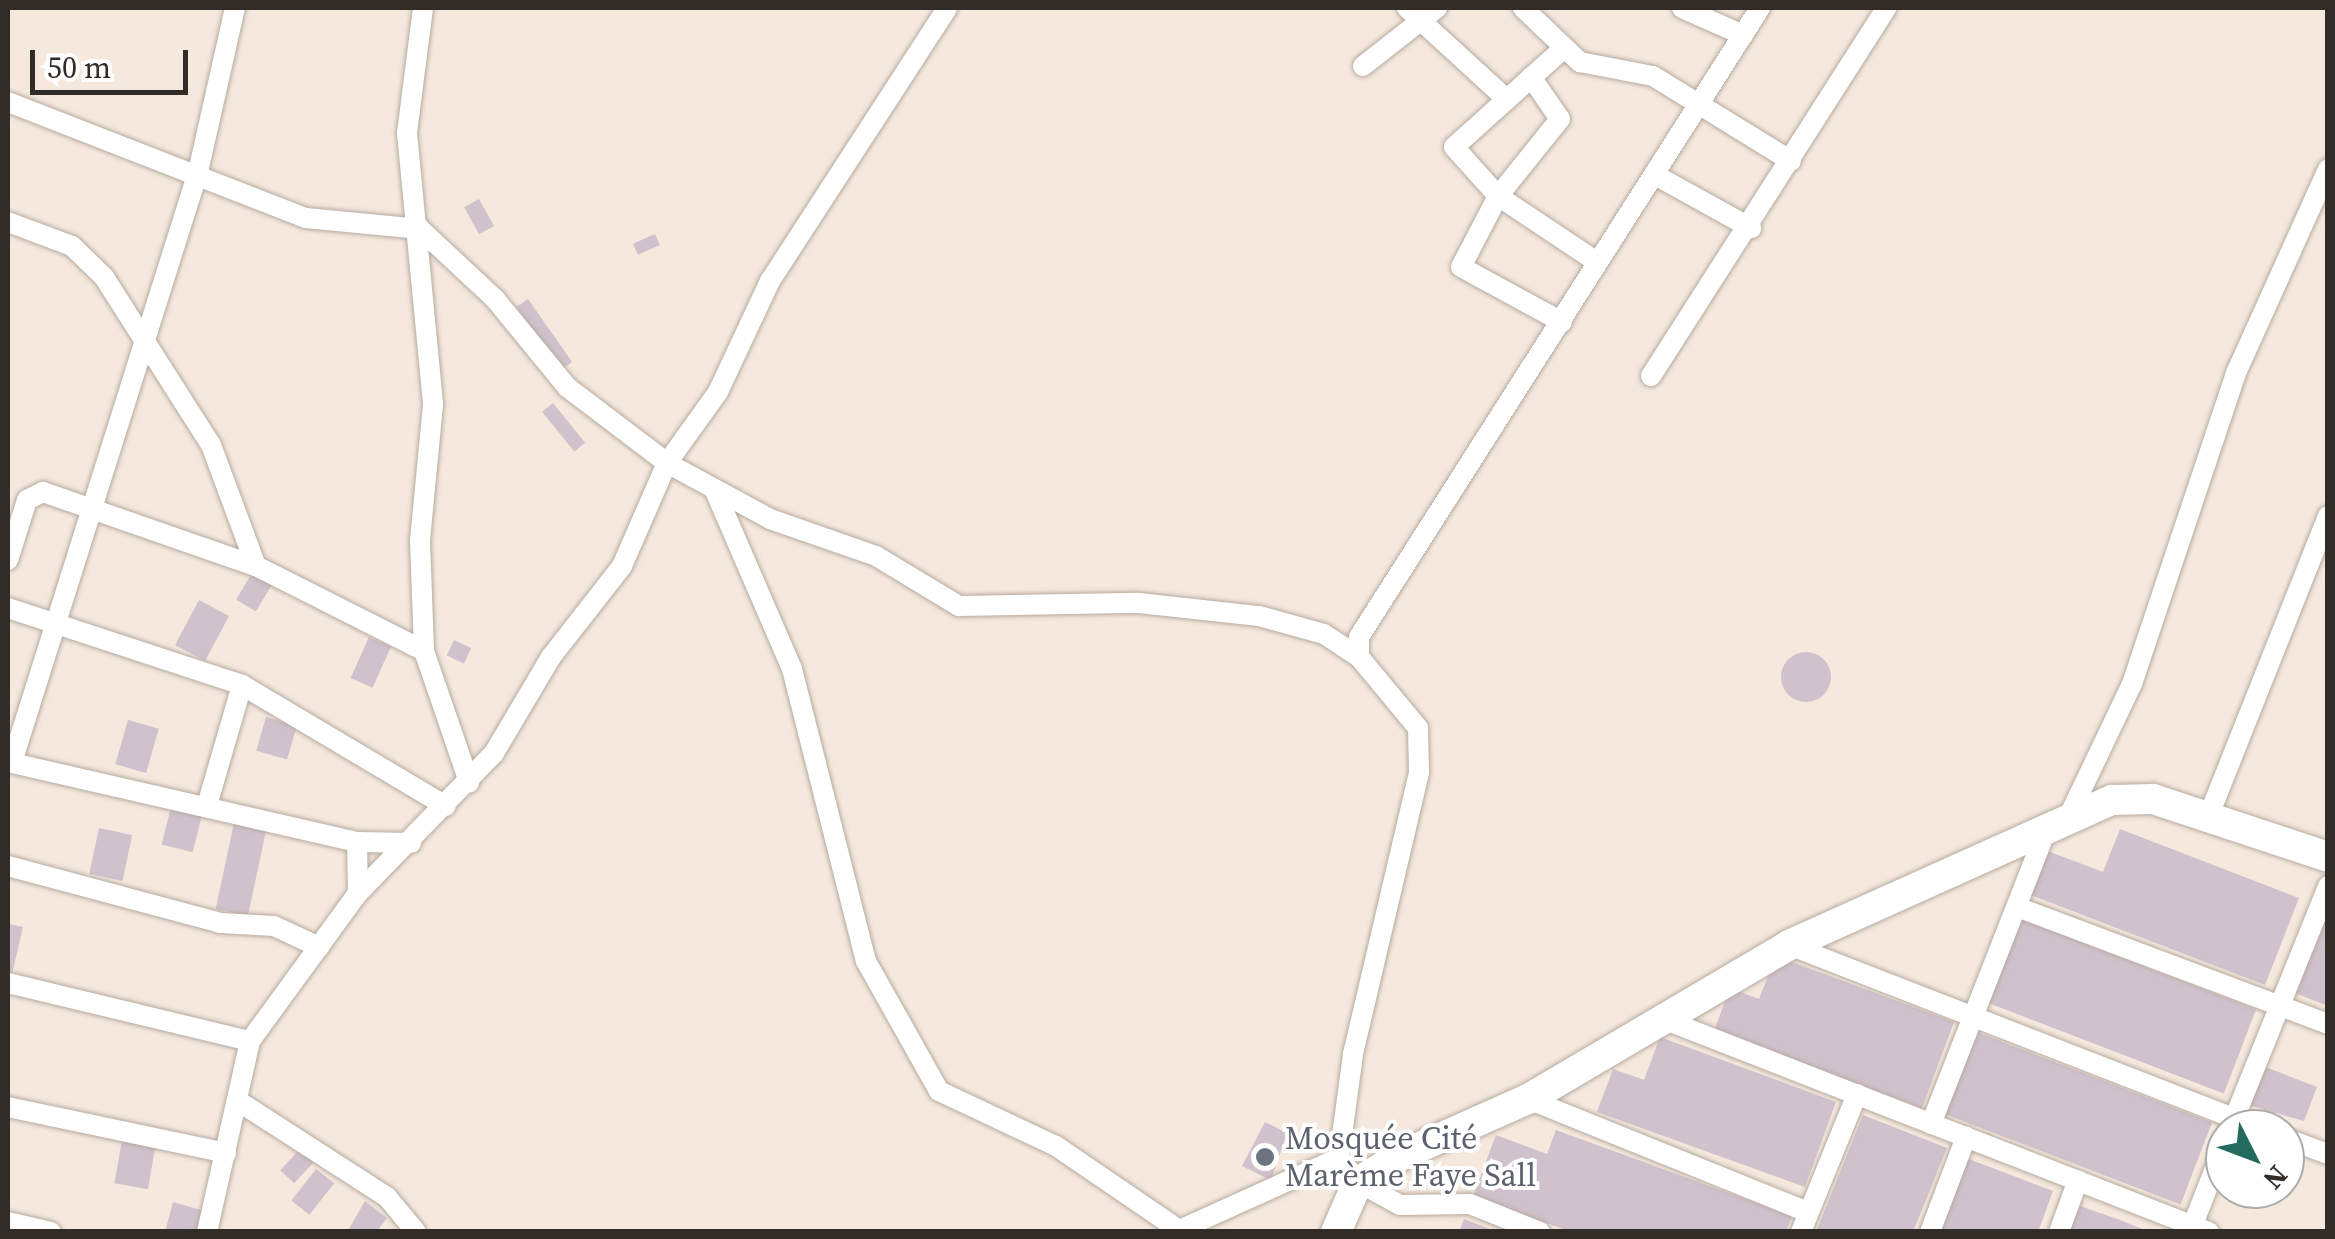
<!DOCTYPE html>
<meta charset="utf-8">
<style>
body{margin:0}
#map{position:relative;width:2335px;height:1239px;overflow:hidden;background:#f5e8dd;font-family:"Source Serif 4",serif}
div>[style]{position:absolute}
.building>*{inset:0;background:#d0c2cd;transform-origin:0 0}
.round{border-radius:50%}
.roads{filter:drop-shadow(0 0 2px #b6aaa0) drop-shadow(0 0 2px #b6aaa0)}
.street>*{height:20px;margin:-10px;padding:0 10px;transform-origin:10px;border-radius:10px;background:#fff}
.secondary>*{height:30px;margin:-15px;padding:0 15px;transform-origin:15px;border-radius:15px;background:#fff}
.dots>*{width:28px;height:28px;translate:-50% -50%;box-sizing:border-box;border:5px solid #fff;border-radius:50%}
span{translate:-50% -50%;white-space:nowrap;text-align:center;line-height:1.15;-webkit-text-stroke:8px #fff;paint-order:stroke}
.worship-label{font-size:32px;color:#5b616d}
.left{translate:0 -50%;text-align:left}
.frame{position:absolute;inset:0;border:10px solid #312c28;pointer-events:none}
.north{position:absolute;left:2205px;top:1109px;width:100px;height:100px;box-sizing:border-box;background:#fff;border:2px solid #adaba9;border-radius:50%;rotate:132deg;font-size:28px;font-weight:700;line-height:40px;text-align:center;color:#312c28}
.north::after{content:'';display:block;margin:auto;width:35px;height:45px;background:#236a5f;clip-path:polygon(50% 0,100% 100%,50% 72%,0 100%)}
.scale{position:absolute;left:30px;top:50px;width:158px;height:45px;box-sizing:border-box;border:5px solid #312c28;border-top:0;padding-left:12px;font-size:30px;line-height:35px;white-space:nowrap;color:#312c28;-webkit-text-stroke:8px #fff;paint-order:stroke}
</style>
<div id="map">
<div class="building">
<i style="left:479px;top:199px;width:31px;height:17px;rotate:61deg"></i>
<i style="left:655px;top:234px;width:12px;height:24px;rotate:66deg"></i>
<i style="left:528px;top:299px;width:77px;height:14px;rotate:55deg"></i>
<i style="left:553px;top:403px;width:51px;height:14px;rotate:51deg"></i>
<i style="left:252px;top:573px;width:23px;height:31px;rotate:31deg"></i>
<i style="left:199px;top:600px;width:34px;height:51px;rotate:28deg"></i>
<i style="left:369px;top:637px;width:24px;height:45px;rotate:24deg"></i>
<i style="left:454px;top:640px;width:19px;height:17px;rotate:25deg"></i>
<i class="round" style="left:1781px;top:652px;width:50px;height:50px"></i>
<i style="left:266px;top:717px;width:32px;height:35px;rotate:16deg"></i>
<i style="left:128px;top:720px;width:32px;height:46px;rotate:16deg"></i>
<i style="left:173px;top:799px;width:32px;height:47px;rotate:14deg"></i>
<i style="left:235px;top:818px;width:33px;height:93px;rotate:12deg"></i>
<i style="left:99px;top:828px;width:34px;height:47px;rotate:12deg"></i>
<i style="clip-path:polygon(2120px 829px,2299px 898px,2265px 985px,2028px 894px,2045px 850px,2103px 872px)"></i>
<i style="clip-path:polygon(2328px 911px,2328px 1006px,2287px 990px)"></i>
<i style="left:2018px;top:918px;width:255px;height:90px;rotate:21deg"></i>
<i style="clip-path:polygon(8px 924px,23px 927px,11px 978px,8px 977px)"></i>
<i style="clip-path:polygon(1776px 956px,1954px 1022px,1922px 1108px,1714px 1031px,1730px 988px,1759px 999px)"></i>
<i style="left:1974px;top:1031px;width:255px;height:88px;rotate:21deg"></i>
<i style="clip-path:polygon(1660px 1037px,1836px 1102px,1805px 1187px,1597px 1112px,1613px 1069px,1644px 1080px)"></i>
<i style="clip-path:polygon(2263px 1066px,2317px 1087px,2304px 1121px,2247px 1105px)"></i>
<i style="clip-path:polygon(1863px 1115px,1947px 1148px,1913px 1232px,1816px 1232px)"></i>
<i style="clip-path:polygon(1265px 1122px,1287px 1133px,1271px 1180px,1242px 1166px)"></i>
<i style="clip-path:polygon(1556px 1130px,1792px 1216px,1786px 1232px,1571px 1232px,1473px 1196px,1496px 1135px,1547px 1154px)"></i>
<i style="left:122px;top:1140px;width:34px;height:44px;rotate:10deg"></i>
<i style="left:300px;top:1149px;width:19px;height:29px;rotate:43deg"></i>
<i style="clip-path:polygon(1966px 1158px,2053px 1191px,2038px 1232px,1939px 1232px)"></i>
<i style="left:316px;top:1169px;width:23px;height:40px;rotate:38deg"></i>
<i style="clip-path:polygon(365px 1201px,387px 1218px,376px 1232px,347px 1232px)"></i>
<i style="clip-path:polygon(173px 1202px,205px 1211px,199px 1232px,165px 1232px)"></i>
<i style="clip-path:polygon(2077px 1205px,2120px 1220px,2150px 1232px,2067px 1232px)"></i>
<i style="clip-path:polygon(1464px 1219px,1495px 1231px,1495px 1232px,1459px 1232px)"></i>
</div>
<div class="roads">
<div class="street">
<i style="left:423px;top:8px;width:126px;rotate:97.3deg"></i>
<i style="left:407px;top:133px;width:273px;rotate:84.5deg"></i>
<i style="left:433px;top:405px;width:137px;rotate:95.5deg"></i>
<i style="left:420px;top:541px;width:110px;rotate:87.9deg"></i>
<i style="left:424px;top:651px;width:139px;rotate:71deg"></i>
<i style="left:1407px;top:8px;width:132px;rotate:42.5deg"></i>
<i style="left:1523px;top:8px;width:79px;rotate:43.5deg"></i>
<i style="left:1580px;top:62px;width:74px;rotate:10.9deg"></i>
<i style="left:1653px;top:76px;width:162px;rotate:31.6deg"></i>
<i style="left:1682px;top:8px;width:67px;rotate:23.9deg"></i>
<i style="left:1564px;top:48px;width:148px;rotate:138deg"></i>
<i style="left:1454px;top:147px;width:66px;rotate:48.1deg"></i>
<i style="left:1498px;top:196px;width:119px;rotate:33.7deg"></i>
<i style="left:1363px;top:66px;width:94px;rotate:-38.1deg"></i>
<i style="left:1531px;top:77px;width:51px;rotate:55.4deg"></i>
<i style="left:1560px;top:119px;width:99px;rotate:128.8deg"></i>
<i style="left:1498px;top:196px;width:80px;rotate:117.5deg"></i>
<i style="left:1461px;top:267px;width:115px;rotate:28.6deg"></i>
<i style="left:8px;top:102px;width:320px;rotate:21.3deg"></i>
<i style="left:306px;top:218px;width:115px;rotate:5.5deg"></i>
<i style="left:420px;top:229px;width:103px;rotate:43deg"></i>
<i style="left:495px;top:299px;width:114px;rotate:50.7deg"></i>
<i style="left:567px;top:387px;width:126px;rotate:37.2deg"></i>
<i style="left:667px;top:463px;width:117px;rotate:28.5deg"></i>
<i style="left:770px;top:519px;width:112px;rotate:19.2deg"></i>
<i style="left:876px;top:556px;width:97px;rotate:31.1deg"></i>
<i style="left:959px;top:606px;width:180px;rotate:-1deg"></i>
<i style="left:1139px;top:603px;width:121px;rotate:6.2deg"></i>
<i style="left:1259px;top:616px;width:67px;rotate:15.5deg"></i>
<i style="left:1324px;top:634px;width:42px;rotate:33.3deg"></i>
<i style="left:1655px;top:175px;width:110px;rotate:28.9deg"></i>
<i style="left:8px;top:222px;width:68px;rotate:20.6deg"></i>
<i style="left:72px;top:246px;width:45px;rotate:44.1deg"></i>
<i style="left:104px;top:277px;width:199px;rotate:57.5deg"></i>
<i style="left:211px;top:445px;width:129px;rotate:69.6deg"></i>
<i style="left:1651px;top:376px;width:437px;rotate:-57.4deg"></i>
<i style="left:715px;top:491px;width:194px;rotate:66.6deg"></i>
<i style="left:792px;top:669px;width:301px;rotate:75.8deg"></i>
<i style="left:866px;top:961px;width:149px;rotate:60.7deg"></i>
<i style="left:939px;top:1091px;width:129px;rotate:25.2deg"></i>
<i style="left:1056px;top:1146px;width:149px;rotate:34.3deg"></i>
<i style="left:8px;top:560px;width:63px;rotate:-72.4deg"></i>
<i style="left:27px;top:500px;width:18px;rotate:-27deg"></i>
<i style="left:43px;top:492px;width:225px;rotate:19.2deg"></i>
<i style="left:256px;top:566px;width:188px;rotate:26.8deg"></i>
<i style="left:8px;top:608px;width:246px;rotate:18.2deg"></i>
<i style="left:242px;top:685px;width:237px;rotate:30.7deg"></i>
<i style="left:13px;top:759px;width:615px;rotate:-72.51deg"></i>
<i style="left:198px;top:172px;width:168px;rotate:-77.3deg"></i>
<i style="left:8px;top:762px;width:358px;rotate:12.9deg"></i>
<i style="left:357px;top:842px;width:54px;rotate:1.1deg"></i>
<i style="left:208px;top:802px;width:122px;rotate:-73.8deg"></i>
<i style="left:2209px;top:815px;width:322px;rotate:-68.3deg"></i>
<i style="left:2067px;top:820px;width:151px;rotate:-64.5deg"></i>
<i style="left:2132px;top:684px;width:328px;rotate:-71.5deg"></i>
<i style="left:2236px;top:373px;width:224px;rotate:-65.7deg"></i>
<i style="left:357px;top:842px;width:51px;rotate:88.9deg"></i>
<i style="left:8px;top:866px;width:220px;rotate:15deg"></i>
<i style="left:220px;top:923px;width:54px;rotate:3.2deg"></i>
<i style="left:274px;top:926px;width:50px;rotate:25deg"></i>
<i style="left:2017px;top:907px;width:332px;rotate:20.6deg"></i>
<i style="left:1789px;top:945px;width:508px;rotate:21.26deg"></i>
<i style="left:8px;top:983px;width:249px;rotate:13.5deg"></i>
<i style="left:1663px;top:1019px;width:586px;rotate:21.31deg"></i>
<i style="left:1528px;top:1099px;width:302px;rotate:22deg"></i>
<i style="left:238px;top:1101px;width:177px;rotate:32.8deg"></i>
<i style="left:387px;top:1197px;width:45px;rotate:50.4deg"></i>
<i style="left:8px;top:1107px;width:223px;rotate:11.9deg"></i>
<i style="left:1931px;top:1124px;width:316px;rotate:-68.6deg"></i>
<i style="left:2230px;top:1129px;width:262px;rotate:-68deg"></i>
<i style="left:2285px;top:1138px;width:46px;rotate:20.4deg"></i>
<i style="left:8px;top:1222px;width:44px;rotate:13.1deg"></i>
<i style="left:207px;top:1232px;width:196px;rotate:-77.3deg"></i>
<i style="left:250px;top:1041px;width:183px;rotate:-53.9deg"></i>
<i style="left:358px;top:893px;width:195px;rotate:-45.8deg"></i>
<i style="left:494px;top:753px;width:112px;rotate:-59.3deg"></i>
<i style="left:551px;top:657px;width:115px;rotate:-52deg"></i>
<i style="left:622px;top:566px;width:112px;rotate:-66.4deg"></i>
<i style="left:667px;top:463px;width:87px;rotate:-54.3deg"></i>
<i style="left:718px;top:392px;width:123px;rotate:-64.9deg"></i>
<i style="left:770px;top:281px;width:325px;rotate:-57deg"></i>
<i style="left:1175px;top:1232px;width:180px;rotate:-24.3deg"></i>
<i style="left:1540px;top:1232px;width:75px;rotate:-158.2deg"></i>
<i style="left:1470px;top:1204px;width:70px;rotate:179.2deg"></i>
<i style="left:1400px;top:1205px;width:48px;rotate:-151.3deg"></i>
<i style="left:1358px;top:1182px;width:31px;rotate:-128deg"></i>
<i style="left:1339px;top:1158px;width:105px;rotate:-82.3deg"></i>
<i style="left:1353px;top:1054px;width:290px;rotate:-76.8deg"></i>
<i style="left:1419px;top:772px;width:44px;rotate:-91.3deg"></i>
<i style="left:1418px;top:728px;width:92px;rotate:-129.7deg"></i>
<i style="left:1359px;top:657px;width:20px;rotate:-90deg"></i>
<i style="left:1359px;top:637px;width:746px;rotate:-57.48deg"></i>
<i style="left:1801px;top:1232px;width:149px;rotate:-67.9deg"></i>
<i style="left:1930px;top:1232px;width:102px;rotate:-69.2deg"></i>
<i style="left:2059px;top:1232px;width:55px;rotate:-69.9deg"></i>
<i style="left:2190px;top:1232px;width:96px;rotate:-68.5deg"></i>
</div>
<div class="secondary">
<i style="left:1336px;top:1232px;width:55px;rotate:-66.3deg"></i>
<i style="left:1358px;top:1182px;width:52px;rotate:-31.5deg"></i>
<i style="left:1402px;top:1155px;width:138px;rotate:-24deg"></i>
<i style="left:1528px;top:1099px;width:303px;rotate:-30.5deg"></i>
<i style="left:1789px;top:945px;width:354px;rotate:-24.2deg"></i>
<i style="left:2112px;top:800px;width:41px;rotate:-1.4deg"></i>
<i style="left:2153px;top:799px;width:184px;rotate:18.3deg"></i>
</div>
</div>
<div class="dots">
<i style="left:1265px;top:1157px;background:#6b7280"></i>
</div>
<div class="worship-label">
<span class="left" style="left:1285px;top:1157px">Mosquée Cité<br>Marème Faye Sall</span>
</div>
<div class="frame"></div>
<div class="north">N</div>
<div class="scale">50 m</div>
</div>
